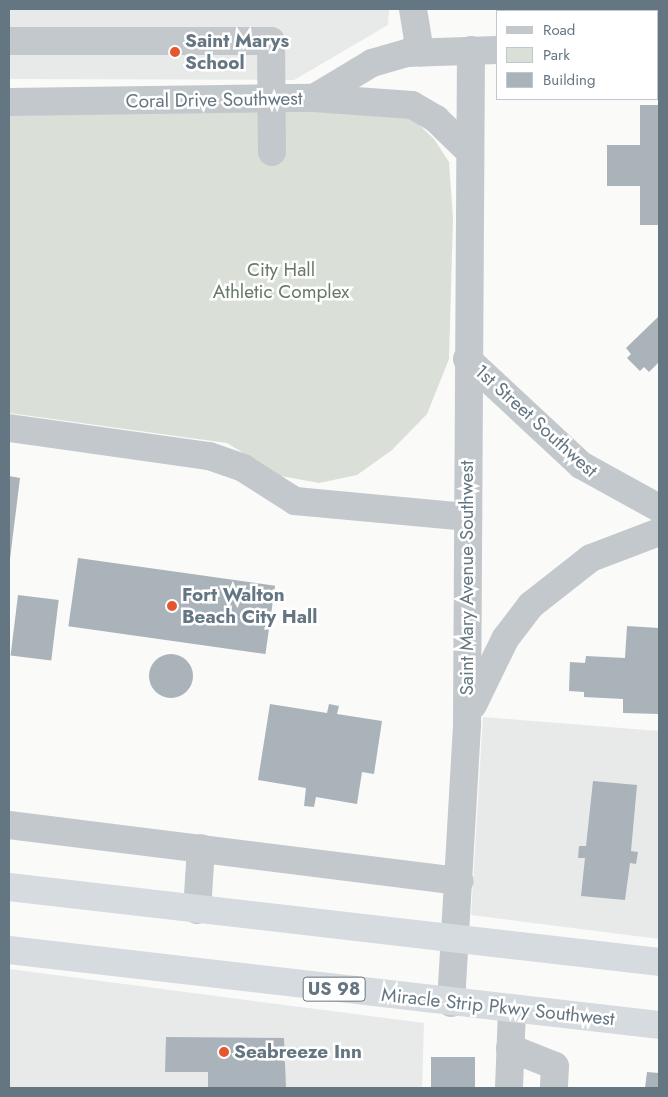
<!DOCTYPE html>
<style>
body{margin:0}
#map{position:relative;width:668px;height:1097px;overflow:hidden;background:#fafaf8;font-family:Jost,sans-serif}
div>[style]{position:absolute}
.built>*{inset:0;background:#e8e9e9}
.green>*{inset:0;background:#dadfd7}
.building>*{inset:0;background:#aab3b9;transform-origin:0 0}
.round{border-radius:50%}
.minor>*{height:28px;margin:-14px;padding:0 14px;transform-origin:14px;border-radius:14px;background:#c3c8cc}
.highway>*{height:28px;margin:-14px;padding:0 14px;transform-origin:14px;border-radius:14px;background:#d6dbdf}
.dots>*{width:14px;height:14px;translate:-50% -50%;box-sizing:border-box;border:2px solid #fff;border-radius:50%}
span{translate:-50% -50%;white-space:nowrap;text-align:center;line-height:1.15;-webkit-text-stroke:5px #fff;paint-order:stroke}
.shield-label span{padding:1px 4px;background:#fff;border:1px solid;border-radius:4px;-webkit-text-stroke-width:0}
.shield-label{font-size:18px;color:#657683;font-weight:700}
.poi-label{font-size:19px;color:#657683;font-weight:700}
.left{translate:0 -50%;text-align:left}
.street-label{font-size:19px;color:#657683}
.park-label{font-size:19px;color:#687a64}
.frame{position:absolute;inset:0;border:10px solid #657683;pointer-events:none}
.legend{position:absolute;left:496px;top:10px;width:162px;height:90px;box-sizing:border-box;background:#fff;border:1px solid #c1c8cd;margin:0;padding:6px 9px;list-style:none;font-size:15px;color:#657683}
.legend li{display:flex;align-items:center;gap:10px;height:25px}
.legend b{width:25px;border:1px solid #c1c8cd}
</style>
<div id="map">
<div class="built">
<i style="clip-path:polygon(9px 9px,389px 9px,388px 25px,294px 80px,9px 79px)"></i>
<i style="clip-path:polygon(483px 717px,659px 731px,659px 939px,471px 915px)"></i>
<i style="clip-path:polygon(9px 969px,424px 1023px,422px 1088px,9px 1088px)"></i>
</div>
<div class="green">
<i style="clip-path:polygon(9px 110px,377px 110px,412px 118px,434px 139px,449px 162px,453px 218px,449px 359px,427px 414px,392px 450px,357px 475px,319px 483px,281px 476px,227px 443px,9px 413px)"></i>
</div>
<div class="building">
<i style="clip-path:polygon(640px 105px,659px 105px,659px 225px,640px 225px,640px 186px,607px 186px,607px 145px,640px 145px)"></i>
<i style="clip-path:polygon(659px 316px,659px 362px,649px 372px,644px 367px,640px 371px,627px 358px,631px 354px,626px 348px)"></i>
<i style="clip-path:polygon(9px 476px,20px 478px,10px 559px,9px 559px)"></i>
<i style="left:78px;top:558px;width:199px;height:69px;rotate:8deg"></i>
<i style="left:18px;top:595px;width:41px;height:61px;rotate:7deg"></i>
<i style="clip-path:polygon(627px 626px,659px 628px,659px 714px,623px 713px,623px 699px,584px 697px,584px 692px,569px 691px,570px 662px,585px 663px,586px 656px,625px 658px)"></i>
<i class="round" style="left:149px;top:654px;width:44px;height:44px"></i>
<i style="clip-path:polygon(270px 704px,327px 713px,329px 704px,339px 706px,337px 714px,382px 721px,374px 774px,362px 772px,357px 804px,316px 797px,314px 807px,304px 806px,306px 788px,258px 780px)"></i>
<i style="clip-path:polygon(593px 781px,637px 785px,631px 851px,638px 852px,636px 864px,630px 863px,625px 900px,581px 896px,585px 858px,578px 858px,579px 846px,586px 846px)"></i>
<i style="clip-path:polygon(166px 1037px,284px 1038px,286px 1088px,208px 1088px,208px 1072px,165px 1072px)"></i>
<i style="left:431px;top:1057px;width:44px;height:31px"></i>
<i style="clip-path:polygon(647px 1072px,659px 1073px,659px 1088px,645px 1088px)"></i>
</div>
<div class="minor">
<i style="left:413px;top:9px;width:44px;rotate:80.8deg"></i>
<i style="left:9px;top:41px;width:262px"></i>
<i style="left:271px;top:41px;width:111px;rotate:89.5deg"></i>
<i style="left:657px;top:52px;width:2px"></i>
<i style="left:314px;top:98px;width:98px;rotate:4.1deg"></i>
<i style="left:412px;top:105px;width:28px;rotate:30deg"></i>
<i style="left:436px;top:119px;width:47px;rotate:44.1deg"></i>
<i style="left:9px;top:102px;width:305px;rotate:-0.8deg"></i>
<i style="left:314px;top:98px;width:68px;rotate:-31.1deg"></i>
<i style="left:372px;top:63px;width:36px;rotate:-16deg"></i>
<i style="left:407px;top:53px;width:90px;rotate:-1.9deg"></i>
<i style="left:467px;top:359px;width:156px;rotate:42.9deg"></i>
<i style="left:581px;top:465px;width:89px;rotate:28.9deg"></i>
<i style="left:9px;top:428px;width:202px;rotate:8deg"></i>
<i style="left:209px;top:456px;width:36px;rotate:19deg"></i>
<i style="left:243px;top:468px;width:62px;rotate:32.4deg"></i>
<i style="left:295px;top:501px;width:174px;rotate:5.3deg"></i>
<i style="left:473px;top:705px;width:73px;rotate:-64.1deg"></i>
<i style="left:505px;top:639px;width:43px;rotate:-52.6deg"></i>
<i style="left:531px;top:605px;width:76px;rotate:-38.1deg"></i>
<i style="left:591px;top:558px;width:73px;rotate:-20.9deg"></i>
<i style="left:9px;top:825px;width:454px;rotate:7.1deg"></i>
<i style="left:197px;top:910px;width:62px;rotate:-86.3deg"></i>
<i style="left:451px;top:1003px;width:280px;rotate:-86.7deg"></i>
<i style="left:467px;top:723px;width:673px;rotate:-89.66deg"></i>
<i style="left:510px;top:1048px;width:48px;rotate:21.8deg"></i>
<i style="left:555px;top:1066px;width:22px;rotate:93deg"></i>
<i style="left:509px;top:1088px;width:79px;rotate:-87.8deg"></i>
</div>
<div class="highway">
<i style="left:9px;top:887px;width:654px;rotate:6.58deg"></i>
<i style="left:9px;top:950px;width:654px;rotate:6.58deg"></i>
</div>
<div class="dots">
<i style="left:175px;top:52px;background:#e4572e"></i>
<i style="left:172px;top:606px;background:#e4572e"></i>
<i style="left:224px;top:1052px;background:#e4572e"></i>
</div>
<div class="shield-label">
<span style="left:334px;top:989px">US 98</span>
</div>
<div class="poi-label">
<span class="left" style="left:185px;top:52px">Saint Marys<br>School</span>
<span class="left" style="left:182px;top:606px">Fort Walton<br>Beach City Hall</span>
<span class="left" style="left:234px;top:1052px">Seabreeze Inn</span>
</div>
<div class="street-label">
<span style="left:214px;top:100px;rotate:-1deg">Coral Drive Southwest</span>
<span style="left:536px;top:421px;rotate:42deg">1st Street Southwest</span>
<span style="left:467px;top:578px;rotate:-90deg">Saint Mary Avenue Southwest</span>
<span style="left:498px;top:1007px;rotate:6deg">Miracle Strip Pkwy Southwest</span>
</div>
<div class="park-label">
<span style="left:281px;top:281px">City Hall<br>Athletic Complex</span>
</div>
<div class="frame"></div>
<ul class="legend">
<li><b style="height:6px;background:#c3c8cc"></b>Road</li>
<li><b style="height:14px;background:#dadfd7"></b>Park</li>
<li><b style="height:14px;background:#aab3b9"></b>Building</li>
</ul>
</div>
